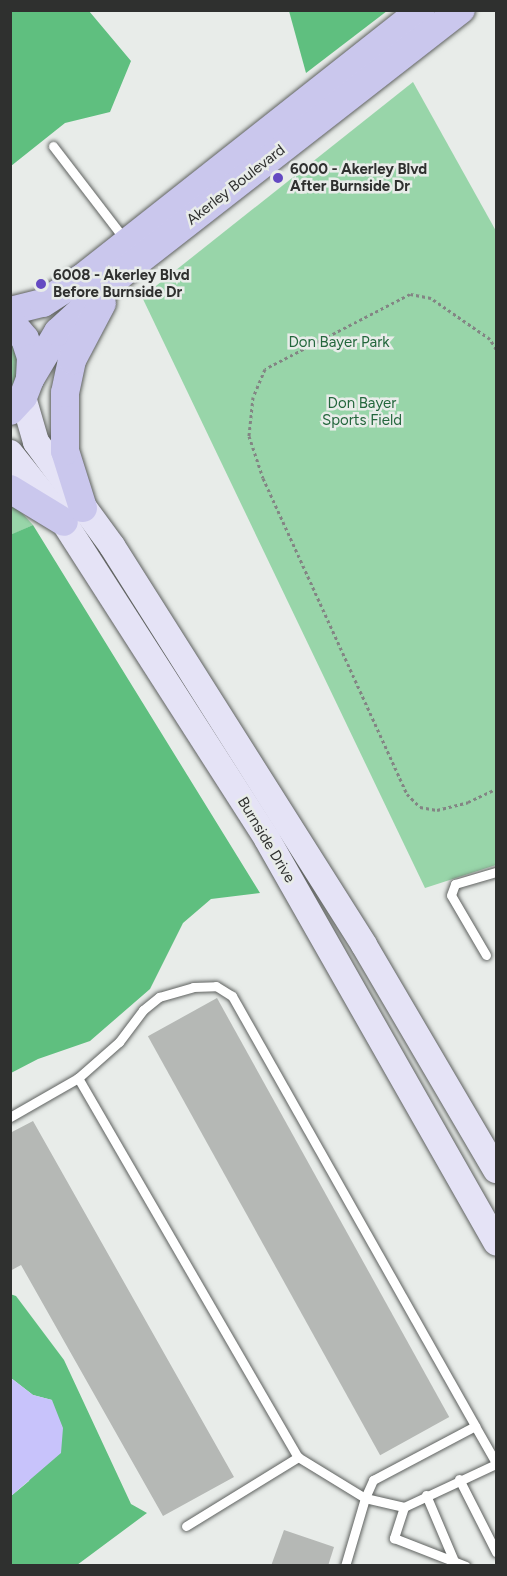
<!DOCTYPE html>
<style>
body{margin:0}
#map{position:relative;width:507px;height:1576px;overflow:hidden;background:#e8ece9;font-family:Figtree,sans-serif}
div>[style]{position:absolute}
.green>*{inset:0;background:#98d5a9}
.forest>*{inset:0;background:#5fbf7f}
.water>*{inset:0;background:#c8c3fb}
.building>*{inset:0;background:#b5b8b5;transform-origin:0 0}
.path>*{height:3px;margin-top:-1.5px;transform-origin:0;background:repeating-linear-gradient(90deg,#838584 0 3px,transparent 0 6px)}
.roads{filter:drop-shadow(0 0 2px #5f6260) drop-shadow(0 0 2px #5f6260)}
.lane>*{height:9px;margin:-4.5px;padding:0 4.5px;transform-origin:4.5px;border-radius:4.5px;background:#fff}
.secondary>*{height:26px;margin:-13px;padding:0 13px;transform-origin:13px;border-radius:13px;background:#e5e3f6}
.primary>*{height:28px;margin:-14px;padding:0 14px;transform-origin:14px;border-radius:14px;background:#cac7ed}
.dots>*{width:16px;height:16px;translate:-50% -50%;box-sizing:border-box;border:3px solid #e8ece9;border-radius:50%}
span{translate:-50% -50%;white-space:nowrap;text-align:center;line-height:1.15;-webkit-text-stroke:5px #e8ece9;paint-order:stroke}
.poi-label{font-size:15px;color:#2f302f;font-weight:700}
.left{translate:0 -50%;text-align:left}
.street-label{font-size:15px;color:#2f302f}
.park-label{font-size:15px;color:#24673d}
.frame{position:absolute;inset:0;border:12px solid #2f302f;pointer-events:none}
</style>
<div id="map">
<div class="green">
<i style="clip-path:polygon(413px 82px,496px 231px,496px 865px,425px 888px,142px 297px)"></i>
<i style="clip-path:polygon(10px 331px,21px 370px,10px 392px)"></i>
<i style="clip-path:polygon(10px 500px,33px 525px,11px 535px,10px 535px)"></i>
</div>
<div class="forest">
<i style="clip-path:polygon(11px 10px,89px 11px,131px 61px,110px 112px,65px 123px,11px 166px)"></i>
<i style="clip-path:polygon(289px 11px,387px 11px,306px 73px)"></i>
<i style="clip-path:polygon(33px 525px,260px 893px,211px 899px,183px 923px,150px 989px,90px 1041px,38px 1059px,11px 1073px,10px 535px)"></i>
<i style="clip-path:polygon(10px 1294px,16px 1296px,64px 1360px,131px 1504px,147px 1513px,77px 1565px,11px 1565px,11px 1496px,29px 1481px,52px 1400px,33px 1395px,11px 1378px)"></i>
</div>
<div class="water">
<i style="clip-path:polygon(11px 1378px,33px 1395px,52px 1400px,63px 1428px,61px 1453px,11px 1496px)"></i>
</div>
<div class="building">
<i style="left:217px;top:998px;width:479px;height:79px;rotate:61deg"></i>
<i style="clip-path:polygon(33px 1121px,234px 1477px,163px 1516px,21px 1265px,10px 1271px,10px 1133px)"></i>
<i style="clip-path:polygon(284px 1530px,334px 1547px,328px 1566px,271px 1566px)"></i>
</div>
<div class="path">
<i style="left:496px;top:349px;width:12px;rotate:-121deg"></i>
<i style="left:490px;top:339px;width:72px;rotate:-145.2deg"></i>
<i style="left:431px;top:298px;width:21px;rotate:-169deg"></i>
<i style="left:410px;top:294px;width:163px;rotate:152.7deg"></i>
<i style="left:265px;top:369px;width:30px;rotate:113deg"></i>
<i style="left:253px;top:397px;width:39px;rotate:96deg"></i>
<i style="left:249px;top:436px;width:44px;rotate:71.6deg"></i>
<i style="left:263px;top:478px;width:347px;rotate:65.5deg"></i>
<i style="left:407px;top:794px;width:18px;rotate:45deg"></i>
<i style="left:420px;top:807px;width:17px;rotate:10deg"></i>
<i style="left:437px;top:810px;width:32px;rotate:-14deg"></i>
<i style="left:468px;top:802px;width:31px;rotate:-25deg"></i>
</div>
<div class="roads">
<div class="lane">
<i style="left:53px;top:146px;width:120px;rotate:52.5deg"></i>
<i style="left:486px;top:955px;width:69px;rotate:-120.3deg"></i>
<i style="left:451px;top:895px;width:12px;rotate:-70deg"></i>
<i style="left:455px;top:884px;width:43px;rotate:-16.3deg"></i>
<i style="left:78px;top:1078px;width:55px;rotate:-41.3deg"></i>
<i style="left:119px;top:1042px;width:40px;rotate:-53deg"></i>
<i style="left:143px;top:1010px;width:21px;rotate:-39deg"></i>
<i style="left:159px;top:997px;width:35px;rotate:-16deg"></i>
<i style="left:193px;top:987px;width:23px;rotate:-2deg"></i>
<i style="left:216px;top:986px;width:19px;rotate:32deg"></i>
<i style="left:232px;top:996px;width:494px;rotate:60.5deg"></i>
<i style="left:10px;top:1117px;width:78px;rotate:-29.8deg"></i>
<i style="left:78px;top:1078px;width:438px;rotate:59.9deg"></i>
<i style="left:298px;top:1457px;width:79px;rotate:31.5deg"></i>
<i style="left:365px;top:1498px;width:20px;rotate:-66deg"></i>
<i style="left:373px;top:1480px;width:115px;rotate:-27.9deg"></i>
<i style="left:475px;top:1426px;width:40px;rotate:60.3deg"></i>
<i style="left:459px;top:1479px;width:82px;rotate:63.1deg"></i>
<i style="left:426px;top:1495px;width:72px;rotate:67deg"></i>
<i style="left:404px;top:1507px;width:33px;rotate:108deg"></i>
<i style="left:394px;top:1538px;width:77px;rotate:21.3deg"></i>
<i style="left:186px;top:1526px;width:132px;rotate:-31.6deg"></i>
<i style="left:345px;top:1566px;width:71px;rotate:-73.6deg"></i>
<i style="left:365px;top:1498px;width:40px;rotate:13deg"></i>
<i style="left:404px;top:1507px;width:102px;rotate:-25.1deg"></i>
</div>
<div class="secondary">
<i style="left:23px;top:397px;width:47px;rotate:73.9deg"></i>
<i style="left:36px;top:442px;width:129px;rotate:53.8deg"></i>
<i style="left:112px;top:546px;width:472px;rotate:57.7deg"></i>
<i style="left:364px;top:945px;width:261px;rotate:59.6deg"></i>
<i style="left:10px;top:453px;width:77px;rotate:51.3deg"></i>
<i style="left:58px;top:513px;width:387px;rotate:57.3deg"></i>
<i style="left:267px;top:839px;width:464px;rotate:60.4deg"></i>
</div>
<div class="primary">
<i style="left:10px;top:311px;width:34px;rotate:-14deg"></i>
<i style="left:43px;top:303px;width:46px;rotate:-32.7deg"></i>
<i style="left:82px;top:278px;width:432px;rotate:-38.3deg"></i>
<i style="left:10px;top:321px;width:23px;rotate:50deg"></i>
<i style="left:25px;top:339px;width:20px;rotate:72deg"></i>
<i style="left:31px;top:358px;width:21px;rotate:93deg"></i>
<i style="left:30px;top:379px;width:19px;rotate:111deg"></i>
<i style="left:23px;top:397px;width:19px;rotate:133deg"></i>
<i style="left:30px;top:379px;width:55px;rotate:-59.2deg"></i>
<i style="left:58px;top:332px;width:84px;rotate:-42.6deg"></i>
<i style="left:120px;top:275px;width:432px;rotate:-37.9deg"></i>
<i style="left:10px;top:489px;width:63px;rotate:31.4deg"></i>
<i style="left:83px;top:508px;width:60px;rotate:-107.5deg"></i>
<i style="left:65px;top:451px;width:58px;rotate:-90deg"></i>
<i style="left:65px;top:393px;width:34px;rotate:-78deg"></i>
<i style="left:72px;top:360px;width:64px;rotate:-62.2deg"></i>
</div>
</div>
<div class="dots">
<i style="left:278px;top:178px;background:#6449c2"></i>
<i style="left:41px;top:284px;background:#6449c2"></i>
</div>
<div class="poi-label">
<span class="left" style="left:290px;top:178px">6000 - Akerley Blvd<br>After Burnside Dr</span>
<span class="left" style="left:53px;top:284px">6008 - Akerley Blvd<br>Before Burnside Dr</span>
</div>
<div class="street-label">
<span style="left:236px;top:185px;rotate:-38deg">Akerley Boulevard</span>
<span style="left:266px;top:840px;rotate:59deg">Burnside Drive</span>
</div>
<div class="park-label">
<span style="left:339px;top:343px">Don Bayer Park</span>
<span style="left:362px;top:412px">Don Bayer<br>Sports Field</span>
</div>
<div class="frame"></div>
</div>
